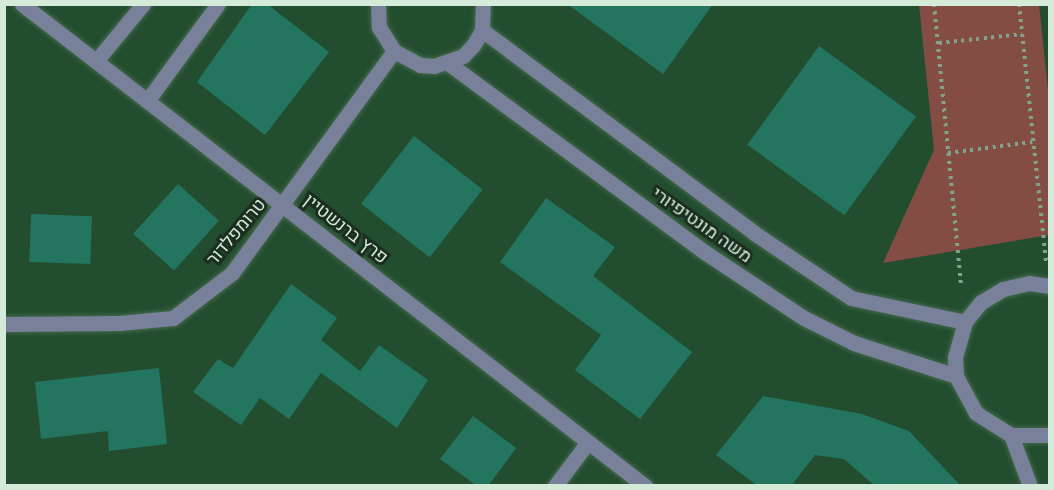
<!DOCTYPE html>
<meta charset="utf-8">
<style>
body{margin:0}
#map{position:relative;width:1054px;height:490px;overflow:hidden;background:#234d2f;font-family:"DM Sans",Heebo,sans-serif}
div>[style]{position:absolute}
.green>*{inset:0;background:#844d43}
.building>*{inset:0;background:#23755f;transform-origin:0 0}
.path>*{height:4px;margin-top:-2px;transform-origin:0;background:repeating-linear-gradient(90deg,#82a38b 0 3px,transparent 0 7.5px)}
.roads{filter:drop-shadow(0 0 2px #43694d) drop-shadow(0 0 2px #43694d)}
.minor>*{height:15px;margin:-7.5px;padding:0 7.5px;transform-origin:7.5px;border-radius:7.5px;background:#79819a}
span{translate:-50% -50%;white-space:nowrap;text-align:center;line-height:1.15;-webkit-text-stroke:6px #1c2e20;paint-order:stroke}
.street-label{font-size:18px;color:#d3ebd8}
.frame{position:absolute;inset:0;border:6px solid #d3ebd8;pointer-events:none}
</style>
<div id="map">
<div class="green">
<i style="clip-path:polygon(919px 5px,1039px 5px,1050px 108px,1049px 235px,883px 263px,934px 150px)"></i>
</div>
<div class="building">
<i style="clip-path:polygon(252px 4px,267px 4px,329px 52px,265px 135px,197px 82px)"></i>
<i style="clip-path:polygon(567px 4px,713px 4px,663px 74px)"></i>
<i style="left:819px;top:46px;width:120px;height:122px;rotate:36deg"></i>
<i style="left:414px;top:136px;width:87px;height:86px;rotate:38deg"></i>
<i style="left:178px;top:184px;width:55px;height:67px;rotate:42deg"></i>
<i style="clip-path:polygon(546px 198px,615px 247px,593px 276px,692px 352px,640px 419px,575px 370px,601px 335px,500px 262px)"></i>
<i style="left:31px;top:214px;width:61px;height:48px;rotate:2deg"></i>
<i style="clip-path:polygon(291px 284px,337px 318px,321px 340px,360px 371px,379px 345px,428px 380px,397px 428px,321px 373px,289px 419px,260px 398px,241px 425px,193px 392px,218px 359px,233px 368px)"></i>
<i style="clip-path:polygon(159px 368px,167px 444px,109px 451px,108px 431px,41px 439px,35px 382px)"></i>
<i style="clip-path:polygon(763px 396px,862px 414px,909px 431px,961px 486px,875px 486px,844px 459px,815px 455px,791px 486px,758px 486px,716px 455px)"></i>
<i style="clip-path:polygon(473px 416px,516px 448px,488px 486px,477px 486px,440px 459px)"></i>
</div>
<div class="path">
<i style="left:934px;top:4px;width:283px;rotate:84.5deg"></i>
<i style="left:1019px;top:4px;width:260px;rotate:84deg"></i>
<i style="left:939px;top:43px;width:83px;rotate:-6.2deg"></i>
<i style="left:948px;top:153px;width:85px;rotate:-7.5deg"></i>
</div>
<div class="roads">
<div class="minor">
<i style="left:22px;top:4px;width:788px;rotate:37.73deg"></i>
<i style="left:378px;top:4px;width:23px;rotate:88deg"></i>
<i style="left:379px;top:27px;width:28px;rotate:58deg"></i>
<i style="left:394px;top:51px;width:30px;rotate:28deg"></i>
<i style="left:420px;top:65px;width:14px;rotate:4deg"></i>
<i style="left:434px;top:66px;width:31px;rotate:-19deg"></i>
<i style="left:463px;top:56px;width:16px;rotate:-47deg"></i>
<i style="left:474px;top:44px;width:16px;rotate:-60deg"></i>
<i style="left:482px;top:30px;width:26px;rotate:-88deg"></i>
<i style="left:482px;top:30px;width:339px;rotate:36.7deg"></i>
<i style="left:754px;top:233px;width:117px;rotate:33.8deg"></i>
<i style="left:851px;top:298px;width:116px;rotate:11.9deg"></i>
<i style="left:96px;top:61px;width:74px;rotate:-50.5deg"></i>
<i style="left:448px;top:63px;width:320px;rotate:36.4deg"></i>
<i style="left:706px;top:253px;width:118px;rotate:33.6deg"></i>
<i style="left:804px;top:318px;width:56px;rotate:26.6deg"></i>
<i style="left:854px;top:343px;width:107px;rotate:17.9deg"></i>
<i style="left:147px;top:101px;width:120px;rotate:-53.8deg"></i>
<i style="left:1050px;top:286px;width:21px;rotate:-172deg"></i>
<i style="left:1029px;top:283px;width:27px;rotate:167deg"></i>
<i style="left:1003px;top:289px;width:26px;rotate:149deg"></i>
<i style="left:981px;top:302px;width:26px;rotate:129deg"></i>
<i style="left:965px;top:322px;width:36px;rotate:106deg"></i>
<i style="left:955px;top:357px;width:19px;rotate:87deg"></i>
<i style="left:956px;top:376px;width:42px;rotate:61.6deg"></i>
<i style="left:976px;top:413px;width:41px;rotate:32.2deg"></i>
<i style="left:1011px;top:435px;width:39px"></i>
<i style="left:4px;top:324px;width:115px;rotate:-0.5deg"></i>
<i style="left:119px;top:323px;width:54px;rotate:-5.3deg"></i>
<i style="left:173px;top:318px;width:74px;rotate:-37.3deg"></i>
<i style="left:232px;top:273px;width:275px;rotate:-53.9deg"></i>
<i style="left:1011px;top:435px;width:54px;rotate:69.6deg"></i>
<i style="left:555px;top:486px;width:55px;rotate:-53.1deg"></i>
</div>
</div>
<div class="street-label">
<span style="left:702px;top:225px;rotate:35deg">משה מונטיפיורי</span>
<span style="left:346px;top:229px;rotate:38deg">פרץ ברנשטיין</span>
<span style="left:236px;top:232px;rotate:-50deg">טרומפלדור</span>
</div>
<div class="frame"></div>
</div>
